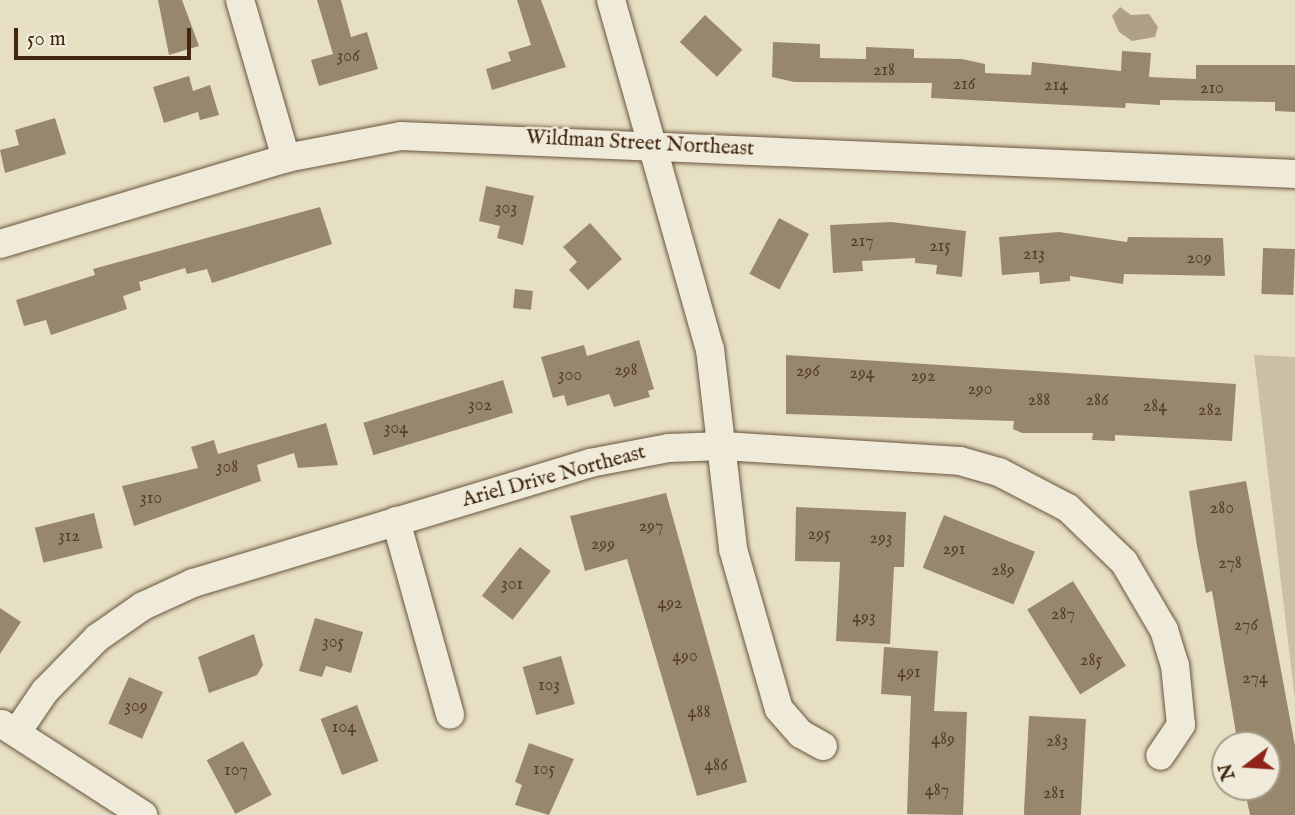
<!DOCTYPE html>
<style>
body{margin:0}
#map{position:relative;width:1295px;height:815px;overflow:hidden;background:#e7dfc4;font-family:"IM FELL English",serif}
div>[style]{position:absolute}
.green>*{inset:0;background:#cbc0a5}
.water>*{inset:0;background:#afa086}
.building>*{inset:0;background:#97876d;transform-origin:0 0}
.roads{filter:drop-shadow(0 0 2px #6a553c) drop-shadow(0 0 2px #6a553c)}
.minor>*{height:28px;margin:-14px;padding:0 14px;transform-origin:14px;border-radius:14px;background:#efead9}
span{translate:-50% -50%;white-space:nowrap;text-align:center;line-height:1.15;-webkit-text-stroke:5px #efead9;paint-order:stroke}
.number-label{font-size:18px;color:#563f26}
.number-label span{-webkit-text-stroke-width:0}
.street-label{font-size:21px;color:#41270e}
.north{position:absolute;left:1211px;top:731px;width:70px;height:70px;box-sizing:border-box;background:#efead9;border:2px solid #a99c88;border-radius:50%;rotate:253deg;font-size:19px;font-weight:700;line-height:28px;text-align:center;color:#41270e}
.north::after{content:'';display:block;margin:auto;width:24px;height:32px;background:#8f2418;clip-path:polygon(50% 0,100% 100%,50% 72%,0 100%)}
.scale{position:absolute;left:14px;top:28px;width:177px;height:32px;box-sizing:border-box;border:4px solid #41270e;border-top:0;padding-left:9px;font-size:21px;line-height:24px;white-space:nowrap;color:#41270e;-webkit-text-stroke:5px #efead9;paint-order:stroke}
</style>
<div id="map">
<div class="green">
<i style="clip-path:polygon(1254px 355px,1295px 357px,1295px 700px)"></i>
</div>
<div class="water">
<i style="clip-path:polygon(1120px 7px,1131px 15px,1149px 14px,1158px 27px,1155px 37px,1132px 41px,1119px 32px,1112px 16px)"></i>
</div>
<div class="building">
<i style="clip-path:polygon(158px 0,182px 0,199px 46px,169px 55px)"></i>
<i style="clip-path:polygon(317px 0,341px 0,351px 37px,367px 32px,378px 69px,319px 86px,311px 60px,333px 54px)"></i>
<i style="clip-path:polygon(517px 0,541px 0,566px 67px,492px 90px,486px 69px,511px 61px,508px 52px,531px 45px)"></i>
<i style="left:705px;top:15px;width:51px;height:37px;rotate:43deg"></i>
<i style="clip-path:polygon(773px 42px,820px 44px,820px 58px,866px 59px,866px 47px,914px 49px,914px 58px,962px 59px,985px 64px,985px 73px,1031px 75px,1032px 62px,1121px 71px,1122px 51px,1151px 53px,1149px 77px,1196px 79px,1196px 65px,1295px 65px,1295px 112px,1275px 111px,1275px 102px,1160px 100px,1160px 105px,1126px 103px,1125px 108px,931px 98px,932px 83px,794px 82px,772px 77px)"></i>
<i style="clip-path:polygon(189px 76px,193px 91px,210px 85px,219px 115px,200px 120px,198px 112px,164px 123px,153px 87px)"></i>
<i style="clip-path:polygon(55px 118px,66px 154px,5px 173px,0 150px,19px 145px,15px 130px)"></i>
<i style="clip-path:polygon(486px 186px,534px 196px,523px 245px,497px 238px,500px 226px,479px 221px)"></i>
<i style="clip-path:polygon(320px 207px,332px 244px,212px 283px,207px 269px,187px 274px,185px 268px,139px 282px,141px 290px,123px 296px,127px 309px,51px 335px,46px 320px,24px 326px,16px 300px,95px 275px,93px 269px)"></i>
<i style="left:779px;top:218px;width:34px;height:63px;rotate:28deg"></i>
<i style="clip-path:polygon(891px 222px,966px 231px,962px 277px,936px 274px,937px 265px,915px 263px,915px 258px,862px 261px,863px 271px,833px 273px,830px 225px)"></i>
<i style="clip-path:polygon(590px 223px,622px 259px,588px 290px,569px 270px,577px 262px,563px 247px)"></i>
<i style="clip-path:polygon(1059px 232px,1127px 242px,1128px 237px,1223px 238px,1225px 276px,1124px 274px,1123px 284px,1070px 276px,1070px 281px,1040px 284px,1039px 272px,1002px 275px,999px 237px)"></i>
<i style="left:1263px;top:248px;width:32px;height:46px;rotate:2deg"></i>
<i style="left:515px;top:289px;width:18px;height:19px;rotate:6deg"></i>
<i style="clip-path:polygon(639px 340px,654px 389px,648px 391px,650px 397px,614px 407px,609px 394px,567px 406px,564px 395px,553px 398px,541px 357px,584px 345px,587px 356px)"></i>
<i style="clip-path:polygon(786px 355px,1236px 384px,1232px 441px,1115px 435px,1115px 441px,1092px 440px,1093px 433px,1022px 433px,1013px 429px,1014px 421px,786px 414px)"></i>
<i style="left:503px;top:380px;width:34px;height:146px;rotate:73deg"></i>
<i style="clip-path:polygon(326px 423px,338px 465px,298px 468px,294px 453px,257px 465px,261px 481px,134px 526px,122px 486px,198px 468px,191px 447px,214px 440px,218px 454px)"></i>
<i style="clip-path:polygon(1246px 481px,1295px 746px,1295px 815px,1250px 815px,1244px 787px,1267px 787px,1267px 745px,1238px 745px,1212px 591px,1206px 593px,1197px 546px,1189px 491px)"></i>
<i style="clip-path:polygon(666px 493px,747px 782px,697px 796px,627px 559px,585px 571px,570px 516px)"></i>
<i style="clip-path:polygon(796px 507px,906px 512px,904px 567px,894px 567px,890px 644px,836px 641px,840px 562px,795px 561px)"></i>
<i style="left:94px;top:513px;width:36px;height:61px;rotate:76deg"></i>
<i style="left:944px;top:515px;width:98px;height:57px;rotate:22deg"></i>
<i style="left:520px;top:547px;width:39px;height:62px;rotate:38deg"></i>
<i style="left:1073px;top:581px;width:100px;height:54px;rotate:58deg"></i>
<i style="clip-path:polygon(0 608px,21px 622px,0 654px)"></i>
<i style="clip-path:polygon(315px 618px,363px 632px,351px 673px,326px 666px,322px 677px,299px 671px)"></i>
<i style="clip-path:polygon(254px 634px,263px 665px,257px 675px,209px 693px,198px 657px)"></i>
<i style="clip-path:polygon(884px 647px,938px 651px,934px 711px,967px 712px,963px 815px,907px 814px,911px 696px,881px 694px)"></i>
<i style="left:561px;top:656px;width:50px;height:40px;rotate:74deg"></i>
<i style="left:129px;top:677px;width:37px;height:51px;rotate:24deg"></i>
<i style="left:357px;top:705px;width:60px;height:39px;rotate:69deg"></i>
<i style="left:1029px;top:716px;width:57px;height:99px;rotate:3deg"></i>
<i style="left:243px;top:741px;width:61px;height:41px;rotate:62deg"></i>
<i style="clip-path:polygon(529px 743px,574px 759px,549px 815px,515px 805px,522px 785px,515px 782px)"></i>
</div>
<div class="roads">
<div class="minor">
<i style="left:240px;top:0;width:165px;rotate:73.8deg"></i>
<i style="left:611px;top:0;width:363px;rotate:74.2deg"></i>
<i style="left:710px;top:349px;width:201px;rotate:83.4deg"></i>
<i style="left:733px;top:549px;width:166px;rotate:74deg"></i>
<i style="left:779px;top:709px;width:33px;rotate:49deg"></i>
<i style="left:801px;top:734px;width:25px;rotate:29deg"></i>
<i style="left:0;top:244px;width:299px;rotate:-16.7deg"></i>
<i style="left:286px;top:158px;width:117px;rotate:-10.8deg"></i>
<i style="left:401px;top:136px;width:895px;rotate:2.43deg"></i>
<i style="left:396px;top:521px;width:201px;rotate:74.4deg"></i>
<i style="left:2px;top:724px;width:168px;rotate:32.8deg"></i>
<i style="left:17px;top:732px;width:50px;rotate:-55.7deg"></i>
<i style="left:45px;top:691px;width:74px;rotate:-45.5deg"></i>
<i style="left:97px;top:638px;width:56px;rotate:-34.8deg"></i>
<i style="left:143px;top:606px;width:55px;rotate:-24.7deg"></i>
<i style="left:193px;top:583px;width:415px;rotate:-16.8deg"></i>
<i style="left:590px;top:463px;width:80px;rotate:-10.8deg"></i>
<i style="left:669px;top:448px;width:54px;rotate:-2.1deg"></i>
<i style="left:723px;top:446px;width:237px;rotate:3.6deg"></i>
<i style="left:960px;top:461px;width:41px;rotate:15.8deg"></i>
<i style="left:999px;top:472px;width:78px;rotate:27.6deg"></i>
<i style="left:1068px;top:508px;width:78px;rotate:44deg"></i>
<i style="left:1124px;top:562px;width:79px;rotate:59.5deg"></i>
<i style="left:1164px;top:630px;width:37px;rotate:73deg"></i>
<i style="left:1175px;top:665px;width:60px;rotate:84.3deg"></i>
<i style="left:1181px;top:725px;width:37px;rotate:124deg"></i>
</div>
</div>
<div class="number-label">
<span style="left:348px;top:57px">306</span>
<span style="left:884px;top:71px">218</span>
<span style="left:964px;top:85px">216</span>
<span style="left:1056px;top:86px">214</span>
<span style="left:1212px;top:89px">210</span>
<span style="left:506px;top:209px">303</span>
<span style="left:862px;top:242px">217</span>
<span style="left:940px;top:247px">215</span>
<span style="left:1034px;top:255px">213</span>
<span style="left:1199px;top:259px">209</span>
<span style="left:626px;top:371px">298</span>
<span style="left:808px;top:372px">296</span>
<span style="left:862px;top:374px">294</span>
<span style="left:570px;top:376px">300</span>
<span style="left:923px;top:377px">292</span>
<span style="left:980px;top:390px">290</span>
<span style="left:1039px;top:401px">288</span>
<span style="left:1097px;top:401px">286</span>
<span style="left:480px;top:406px">302</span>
<span style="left:1155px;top:407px">284</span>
<span style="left:1210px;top:411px">282</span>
<span style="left:396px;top:429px">304</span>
<span style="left:227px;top:468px">308</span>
<span style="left:151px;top:499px">310</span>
<span style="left:1222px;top:509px">280</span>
<span style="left:651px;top:527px">297</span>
<span style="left:819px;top:535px">295</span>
<span style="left:69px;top:537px">312</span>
<span style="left:881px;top:539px">293</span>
<span style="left:603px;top:545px">299</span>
<span style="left:954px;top:550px">291</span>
<span style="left:1230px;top:564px">278</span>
<span style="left:1003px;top:571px">289</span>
<span style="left:512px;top:585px">301</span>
<span style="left:670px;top:604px">492</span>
<span style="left:1063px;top:615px">287</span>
<span style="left:864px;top:618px">493</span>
<span style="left:1246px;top:626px">276</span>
<span style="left:333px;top:643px">305</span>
<span style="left:685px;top:657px">490</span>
<span style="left:1091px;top:661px">285</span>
<span style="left:909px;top:673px">491</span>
<span style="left:1255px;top:679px">274</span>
<span style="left:549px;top:686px">103</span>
<span style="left:136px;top:707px">309</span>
<span style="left:699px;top:713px">488</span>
<span style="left:344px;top:728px">104</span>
<span style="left:943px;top:740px">489</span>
<span style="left:1057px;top:742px">283</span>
<span style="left:716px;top:766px">486</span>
<span style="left:544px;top:770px">105</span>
<span style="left:236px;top:771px">107</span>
<span style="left:937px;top:791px">487</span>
<span style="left:1054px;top:794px">281</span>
</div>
<div class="street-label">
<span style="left:640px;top:144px;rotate:3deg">Wildman Street Northeast</span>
<span style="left:554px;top:477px;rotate:-15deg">Ariel Drive Northeast</span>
</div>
<div class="north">N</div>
<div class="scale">50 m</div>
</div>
